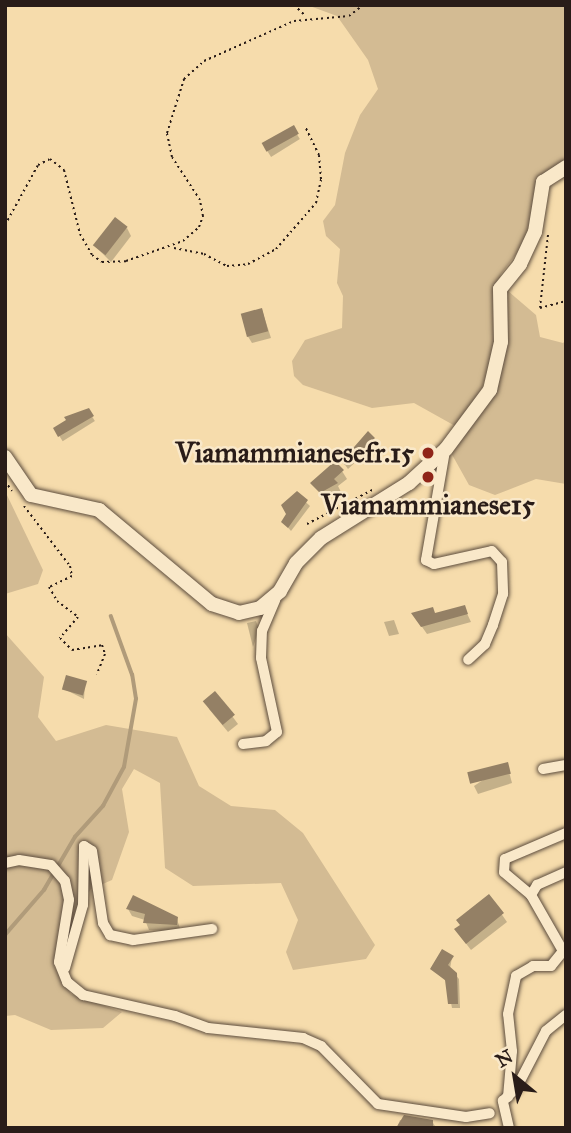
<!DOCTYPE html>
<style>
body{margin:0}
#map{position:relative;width:571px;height:1133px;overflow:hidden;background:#f6dcac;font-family:"IM FELL Great Primer",serif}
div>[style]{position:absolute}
.green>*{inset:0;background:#d3bb93}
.shadow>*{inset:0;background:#0003;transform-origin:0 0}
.stream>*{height:3.5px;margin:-1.75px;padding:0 1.75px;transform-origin:1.75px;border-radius:1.75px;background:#b09b7a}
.building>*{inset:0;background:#948065;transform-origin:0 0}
.path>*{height:2px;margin-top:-1px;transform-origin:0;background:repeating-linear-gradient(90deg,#291c18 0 2px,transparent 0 5.5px)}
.roads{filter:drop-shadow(0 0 2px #5c4c3d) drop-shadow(0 0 2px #5c4c3d)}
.street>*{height:10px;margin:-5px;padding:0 5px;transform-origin:5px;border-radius:5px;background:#f9e8c9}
.secondary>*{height:14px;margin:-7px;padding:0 7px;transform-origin:7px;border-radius:7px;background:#f9e8c9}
.dots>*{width:19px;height:19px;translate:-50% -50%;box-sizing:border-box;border:4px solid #f9e8c9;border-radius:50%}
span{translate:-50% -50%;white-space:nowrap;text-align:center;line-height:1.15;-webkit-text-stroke:5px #f9e8c9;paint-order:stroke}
.poi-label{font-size:28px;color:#291c18;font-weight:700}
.right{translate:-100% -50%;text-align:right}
.frame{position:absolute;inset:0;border:7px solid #291c18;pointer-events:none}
.north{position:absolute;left:480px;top:1042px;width:70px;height:70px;-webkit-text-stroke:5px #f9e8c9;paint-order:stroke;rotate:330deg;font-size:19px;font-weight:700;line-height:28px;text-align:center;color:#291c18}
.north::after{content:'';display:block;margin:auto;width:24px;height:32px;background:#291c18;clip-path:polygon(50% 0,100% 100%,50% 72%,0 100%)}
</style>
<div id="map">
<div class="green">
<i style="clip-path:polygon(307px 5px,566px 5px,566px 161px,538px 181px,525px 242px,501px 274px,494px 299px,494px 352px,482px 388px,457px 427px,414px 403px,372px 408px,303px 385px,294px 376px,292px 361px,305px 340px,342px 328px,343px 296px,337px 283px,340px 249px,326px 236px,323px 221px,335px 205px,345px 153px,360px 115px,378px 89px,368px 60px,337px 16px)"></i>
<i style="clip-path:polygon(508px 291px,536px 315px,540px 337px,563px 343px,566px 340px,566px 484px,536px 479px,495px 495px,469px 485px,450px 451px,496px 386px)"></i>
<i style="clip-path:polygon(5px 491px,43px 570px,38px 584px,5px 594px)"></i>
<i style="clip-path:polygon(5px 633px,44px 677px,38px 717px,56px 741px,106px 725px,177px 737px,199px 786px,231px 806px,275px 810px,303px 833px,375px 945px,366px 959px,293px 970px,286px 952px,298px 920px,281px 883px,193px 886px,165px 868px,160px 783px,134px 769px,122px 789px,129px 832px,112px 880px,91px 889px,76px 909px,54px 966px,71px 994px,122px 1012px,103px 1028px,51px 1030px,15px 1015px,5px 1016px)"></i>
</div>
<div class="shadow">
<i style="left:293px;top:128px;width:13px;height:34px;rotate:58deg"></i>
<i style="clip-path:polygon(127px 228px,131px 236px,111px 262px,95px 246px)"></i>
<i style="clip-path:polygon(262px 310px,271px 338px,252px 343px,247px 335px)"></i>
<i style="left:88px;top:410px;width:13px;height:38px;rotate:58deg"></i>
<i style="clip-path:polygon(374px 439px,376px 444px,365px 454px,367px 459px,363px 463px,359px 459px,348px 469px,343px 462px)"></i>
<i style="clip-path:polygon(342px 471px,347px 479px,338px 486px,341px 492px,325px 499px,313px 483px)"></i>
<i style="clip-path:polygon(297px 494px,310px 506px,291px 531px,283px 522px)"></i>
<i style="clip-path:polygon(464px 607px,471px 622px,427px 634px,413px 614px,435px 615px)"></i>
<i style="clip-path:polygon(394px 620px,399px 634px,389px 636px,384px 622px)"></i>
<i style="clip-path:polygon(256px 621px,259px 629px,253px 647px,247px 623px)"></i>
<i style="clip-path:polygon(85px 683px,84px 699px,64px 689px)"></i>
<i style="clip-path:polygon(215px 693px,238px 724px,228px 732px,209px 709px)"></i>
<i style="clip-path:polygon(507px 764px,512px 783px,478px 794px,474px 786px)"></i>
<i style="clip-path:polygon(489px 896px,507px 922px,471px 950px,461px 937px)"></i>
<i style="clip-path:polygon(128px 909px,177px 919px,181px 932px,149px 930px,145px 920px,132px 916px)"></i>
<i style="clip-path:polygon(452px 957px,450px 969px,459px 979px,460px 1008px,452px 1008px,447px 982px,432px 969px)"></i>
<i style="clip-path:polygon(400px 1120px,432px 1121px,436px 1128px,397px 1128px)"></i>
</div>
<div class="stream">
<i style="left:5px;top:935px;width:60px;rotate:-49.1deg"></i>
<i style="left:44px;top:890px;width:61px;rotate:-59.7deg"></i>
<i style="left:75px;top:837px;width:42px;rotate:-47.9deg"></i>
<i style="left:103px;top:806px;width:44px;rotate:-61.7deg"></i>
<i style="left:124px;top:767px;width:69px;rotate:-80deg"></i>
<i style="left:136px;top:699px;width:24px;rotate:-99deg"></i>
<i style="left:132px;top:675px;width:62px;rotate:-109.9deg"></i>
</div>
<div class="building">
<i style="left:294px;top:125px;width:10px;height:37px;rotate:61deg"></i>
<i style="left:115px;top:217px;width:16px;height:36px;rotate:38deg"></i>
<i style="left:262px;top:308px;width:24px;height:22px;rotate:75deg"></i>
<i style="clip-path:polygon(89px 408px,94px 416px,58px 437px,53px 428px,66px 420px,64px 417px)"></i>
<i style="clip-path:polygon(368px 431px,375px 438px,362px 450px,366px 454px,345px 465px,341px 462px)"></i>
<i style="clip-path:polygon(335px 461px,344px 470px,334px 479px,338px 483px,320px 493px,310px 483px)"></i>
<i style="clip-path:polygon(297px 491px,308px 500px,288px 528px,281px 522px,286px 514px,281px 505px)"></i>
<i style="clip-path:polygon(465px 605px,468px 614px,421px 627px,411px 613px,433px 607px,435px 613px)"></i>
<i style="left:66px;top:675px;width:22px;height:15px;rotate:16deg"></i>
<i style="left:215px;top:691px;width:31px;height:16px;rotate:50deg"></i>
<i style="left:508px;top:762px;width:12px;height:42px;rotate:76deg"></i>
<i style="clip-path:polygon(489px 894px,504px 913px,466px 944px,454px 929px,460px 925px,456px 920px)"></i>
<i style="clip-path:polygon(133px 895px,178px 917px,177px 925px,143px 923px,145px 914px,126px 909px)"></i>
<i style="clip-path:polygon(442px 949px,454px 956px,448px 965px,457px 973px,458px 1004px,448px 1004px,445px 980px,430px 969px)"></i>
<i style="clip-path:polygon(404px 1115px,433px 1120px,433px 1126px,396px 1128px)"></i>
</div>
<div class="path">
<i style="left:294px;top:5px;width:16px;rotate:43deg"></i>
<i style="left:5px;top:225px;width:68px;rotate:-61.2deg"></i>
<i style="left:38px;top:165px;width:13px;rotate:-27deg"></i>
<i style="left:50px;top:159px;width:18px;rotate:38deg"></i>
<i style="left:64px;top:170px;width:66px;rotate:76deg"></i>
<i style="left:80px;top:234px;width:24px;rotate:60deg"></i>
<i style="left:92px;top:255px;width:12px;rotate:35deg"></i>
<i style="left:102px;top:262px;width:24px;rotate:-2deg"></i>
<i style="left:126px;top:261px;width:60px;rotate:-19.3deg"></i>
<i style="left:183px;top:241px;width:21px;rotate:-41deg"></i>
<i style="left:199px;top:227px;width:12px;rotate:-70deg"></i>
<i style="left:203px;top:216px;width:16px;rotate:-101deg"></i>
<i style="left:200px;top:200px;width:51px;rotate:-123.1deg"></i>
<i style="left:172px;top:157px;width:25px;rotate:-102deg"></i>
<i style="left:167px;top:133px;width:57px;rotate:-72.5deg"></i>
<i style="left:184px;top:79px;width:27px;rotate:-42deg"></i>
<i style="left:204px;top:61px;width:98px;rotate:-24deg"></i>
<i style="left:294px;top:21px;width:55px;rotate:-5.2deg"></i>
<i style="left:349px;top:16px;width:18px;rotate:-38deg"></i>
<i style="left:548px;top:235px;width:73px;rotate:96.3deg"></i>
<i style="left:540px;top:308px;width:27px;rotate:-15deg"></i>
<i style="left:174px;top:248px;width:31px;rotate:11deg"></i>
<i style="left:204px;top:254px;width:26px;rotate:28deg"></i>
<i style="left:227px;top:266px;width:21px;rotate:-5deg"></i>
<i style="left:248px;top:264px;width:32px;rotate:-28deg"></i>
<i style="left:276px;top:249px;width:61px;rotate:-49deg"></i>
<i style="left:316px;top:203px;width:25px;rotate:-78deg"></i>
<i style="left:321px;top:179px;width:24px;rotate:-95deg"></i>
<i style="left:319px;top:155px;width:32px;rotate:-116deg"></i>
<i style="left:5px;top:481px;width:12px;rotate:55deg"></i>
<i style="left:24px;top:506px;width:76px;rotate:52.5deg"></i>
<i style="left:70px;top:566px;width:10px;rotate:79deg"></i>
<i style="left:72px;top:576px;width:25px;rotate:154deg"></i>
<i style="left:49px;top:587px;width:16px;rotate:60deg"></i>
<i style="left:57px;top:601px;width:26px;rotate:37deg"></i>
<i style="left:78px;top:617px;width:28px;rotate:131deg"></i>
<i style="left:60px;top:638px;width:17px;rotate:45deg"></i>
<i style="left:72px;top:650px;width:30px;rotate:-9deg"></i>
<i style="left:102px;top:645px;width:9px;rotate:72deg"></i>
<i style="left:105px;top:654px;width:22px;rotate:112deg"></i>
<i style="left:307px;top:524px;width:76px;rotate:-27.6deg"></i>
</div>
<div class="roads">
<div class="street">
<i style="left:445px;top:451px;width:111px;rotate:99.9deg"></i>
<i style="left:426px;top:560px;width:9px;rotate:27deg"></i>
<i style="left:434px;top:564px;width:59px;rotate:-12.6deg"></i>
<i style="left:492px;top:551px;width:15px;rotate:48deg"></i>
<i style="left:502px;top:562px;width:32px;rotate:88deg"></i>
<i style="left:503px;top:594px;width:33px;rotate:108deg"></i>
<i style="left:493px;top:625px;width:21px;rotate:113deg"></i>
<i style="left:485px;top:644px;width:23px;rotate:137deg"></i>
<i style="left:243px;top:744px;width:23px;rotate:-7deg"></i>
<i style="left:266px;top:741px;width:14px;rotate:-39deg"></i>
<i style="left:277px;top:732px;width:76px;rotate:-102.2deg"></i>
<i style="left:261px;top:658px;width:27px;rotate:-88deg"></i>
<i style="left:262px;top:631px;width:34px;rotate:-67deg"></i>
<i style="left:543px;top:769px;width:23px;rotate:-10deg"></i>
<i style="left:5px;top:863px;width:14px;rotate:-12deg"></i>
<i style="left:19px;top:860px;width:32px;rotate:9deg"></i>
<i style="left:51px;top:865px;width:21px;rotate:49deg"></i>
<i style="left:65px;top:881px;width:19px;rotate:78deg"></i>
<i style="left:69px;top:900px;width:63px;rotate:99.2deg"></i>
<i style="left:59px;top:962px;width:22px;rotate:68deg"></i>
<i style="left:67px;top:982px;width:21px;rotate:39deg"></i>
<i style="left:83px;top:995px;width:94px;rotate:12.9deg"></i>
<i style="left:175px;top:1016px;width:35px;rotate:20deg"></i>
<i style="left:208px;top:1028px;width:96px;rotate:6deg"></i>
<i style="left:303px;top:1038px;width:20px;rotate:24deg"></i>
<i style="left:321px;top:1046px;width:81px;rotate:45.5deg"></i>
<i style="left:378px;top:1104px;width:89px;rotate:8.4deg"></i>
<i style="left:466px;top:1117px;width:24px;rotate:-9deg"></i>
<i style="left:531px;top:895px;width:35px;rotate:-140deg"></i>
<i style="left:504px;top:872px;width:13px;rotate:-86deg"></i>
<i style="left:505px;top:859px;width:66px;rotate:-23.1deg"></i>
<i style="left:65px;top:968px;width:66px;rotate:-74.1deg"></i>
<i style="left:83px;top:905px;width:59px;rotate:-89deg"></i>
<i style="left:84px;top:846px;width:9px;rotate:32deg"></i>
<i style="left:92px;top:851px;width:73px;rotate:81.3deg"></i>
<i style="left:103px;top:923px;width:14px;rotate:60deg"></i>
<i style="left:110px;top:935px;width:24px;rotate:12deg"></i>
<i style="left:133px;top:940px;width:80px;rotate:-7.9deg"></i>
<i style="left:508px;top:1097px;width:46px;rotate:-85deg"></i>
<i style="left:512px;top:1051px;width:37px;rotate:-96deg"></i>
<i style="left:508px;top:1014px;width:39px;rotate:-78deg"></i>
<i style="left:516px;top:976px;width:20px;rotate:-30deg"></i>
<i style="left:533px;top:966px;width:18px"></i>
<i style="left:551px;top:966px;width:19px;rotate:-51deg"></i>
<i style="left:563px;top:951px;width:64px;rotate:-119.7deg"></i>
<i style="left:531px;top:895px;width:12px;rotate:-59deg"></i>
<i style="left:537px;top:885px;width:32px;rotate:-24deg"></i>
<i style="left:509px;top:1128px;width:28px;rotate:-103deg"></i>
<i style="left:503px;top:1101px;width:20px;rotate:-45deg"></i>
<i style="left:517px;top:1087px;width:63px;rotate:-62.6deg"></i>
<i style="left:546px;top:1031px;width:26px;rotate:-39deg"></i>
</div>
<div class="secondary">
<i style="left:5px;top:457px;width:46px;rotate:55.6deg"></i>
<i style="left:31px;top:495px;width:70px;rotate:12.4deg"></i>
<i style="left:99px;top:510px;width:147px;rotate:39.8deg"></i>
<i style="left:212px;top:604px;width:28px;rotate:18deg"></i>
<i style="left:239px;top:613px;width:22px;rotate:-13deg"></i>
<i style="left:260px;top:608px;width:26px;rotate:-40deg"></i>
<i style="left:280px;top:591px;width:32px;rotate:-60deg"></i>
<i style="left:296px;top:563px;width:35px;rotate:-45deg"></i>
<i style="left:321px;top:538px;width:104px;rotate:-32deg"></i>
<i style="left:409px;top:483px;width:50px;rotate:-42.6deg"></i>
<i style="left:446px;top:449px;width:74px;rotate:-53.3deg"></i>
<i style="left:490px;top:390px;width:49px;rotate:-77.1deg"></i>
<i style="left:501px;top:342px;width:53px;rotate:-91.1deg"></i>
<i style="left:500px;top:289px;width:32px;rotate:-51deg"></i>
<i style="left:520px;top:264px;width:35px;rotate:-65deg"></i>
<i style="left:535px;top:232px;width:51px;rotate:-80.9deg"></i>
<i style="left:543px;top:182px;width:27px;rotate:-33deg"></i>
</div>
</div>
<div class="dots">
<i style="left:428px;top:453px;background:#8f2418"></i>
<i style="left:428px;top:477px;background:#8f2418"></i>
</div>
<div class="poi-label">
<span class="right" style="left:414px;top:453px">Viamammianesefr.15</span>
<span style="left:428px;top:505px">Viamammianese15</span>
</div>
<div class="frame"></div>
<div class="north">N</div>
</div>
